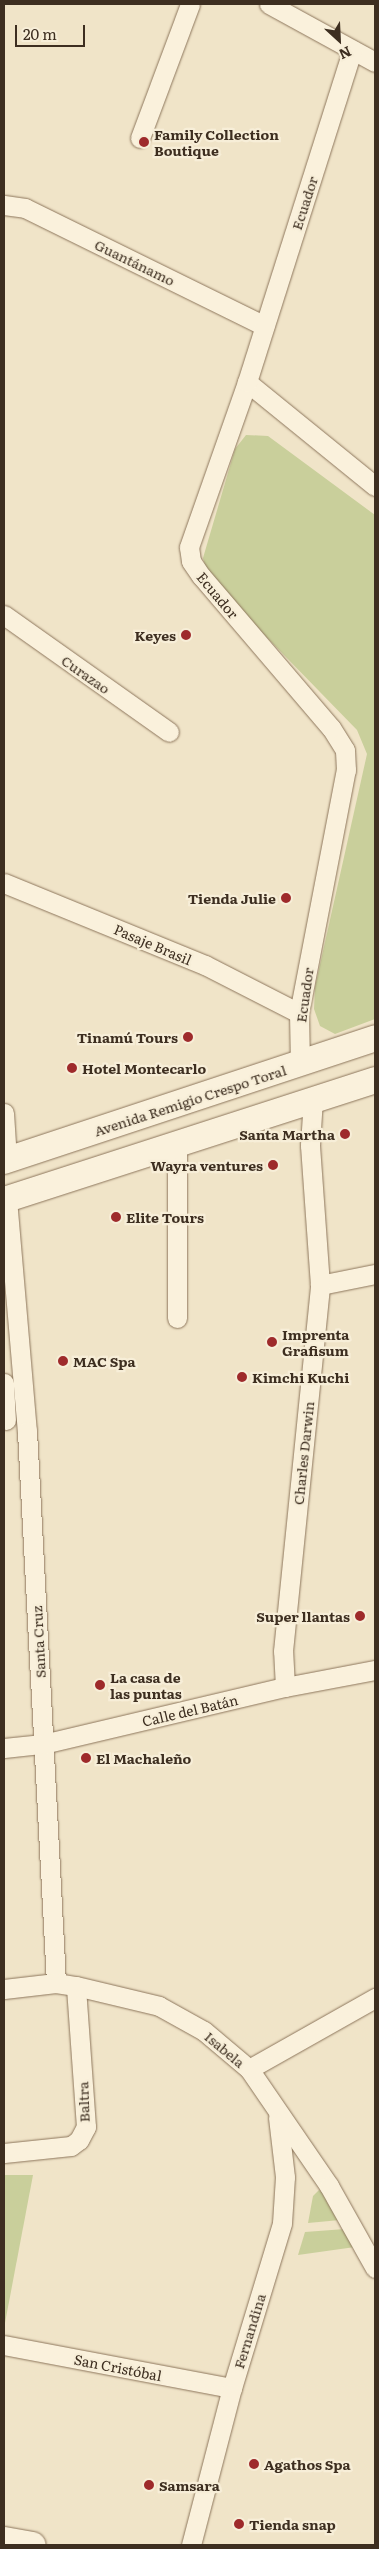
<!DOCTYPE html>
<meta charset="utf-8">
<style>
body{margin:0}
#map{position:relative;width:379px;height:2549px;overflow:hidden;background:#f0e4c8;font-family:Literata,serif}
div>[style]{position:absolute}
.green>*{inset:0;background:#c9cf9b}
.roads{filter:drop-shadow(0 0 1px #8d765c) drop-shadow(0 0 1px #8d765c)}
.minor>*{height:19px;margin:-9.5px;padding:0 9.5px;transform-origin:9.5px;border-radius:9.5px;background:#faf1dc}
.secondary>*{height:26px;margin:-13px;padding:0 13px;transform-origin:13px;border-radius:13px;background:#faf1dc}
.dots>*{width:14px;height:14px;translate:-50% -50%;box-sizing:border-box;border:2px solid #f7eed8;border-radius:50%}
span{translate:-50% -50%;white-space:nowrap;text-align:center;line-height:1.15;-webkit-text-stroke:4.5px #f7eed8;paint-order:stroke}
.poi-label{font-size:14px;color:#3d2e20;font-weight:700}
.left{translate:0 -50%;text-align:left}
.right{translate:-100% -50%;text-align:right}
.street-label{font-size:14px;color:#3d2e20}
.frame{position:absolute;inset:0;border:5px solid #3d2e20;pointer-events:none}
.north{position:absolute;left:314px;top:15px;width:50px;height:50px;-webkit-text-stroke:4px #f7eed8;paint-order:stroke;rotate:155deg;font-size:14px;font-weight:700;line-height:20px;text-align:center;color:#3d2e20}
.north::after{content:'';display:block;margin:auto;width:18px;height:22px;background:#3d2e20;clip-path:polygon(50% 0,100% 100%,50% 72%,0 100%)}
.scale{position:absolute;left:15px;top:25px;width:70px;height:22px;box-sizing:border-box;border:2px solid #3d2e20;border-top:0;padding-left:6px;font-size:15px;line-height:18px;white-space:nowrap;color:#3d2e20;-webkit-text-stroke:4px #f7eed8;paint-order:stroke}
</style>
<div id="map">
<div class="green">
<i style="clip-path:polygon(246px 435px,268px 436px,375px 515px,375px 1019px,335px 1034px,320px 1026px,314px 1009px,315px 987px,367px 754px,357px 730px,208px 577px,203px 558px,235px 449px)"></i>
<i style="clip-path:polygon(4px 2175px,33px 2175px,5px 2323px,4px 2323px)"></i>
<i style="clip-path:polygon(319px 2190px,329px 2197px,340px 2220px,308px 2223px,313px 2196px)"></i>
<i style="clip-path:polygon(345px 2229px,355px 2247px,298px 2255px,305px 2232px)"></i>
</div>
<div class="roads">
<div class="minor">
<i style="left:269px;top:4px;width:121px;rotate:28.7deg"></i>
<i style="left:140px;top:138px;width:143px;rotate:-69.5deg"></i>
<i style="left:4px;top:205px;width:21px;rotate:8deg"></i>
<i style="left:25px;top:208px;width:267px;rotate:26.2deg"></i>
<i style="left:247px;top:382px;width:165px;rotate:39.1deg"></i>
<i style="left:4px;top:615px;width:202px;rotate:35.3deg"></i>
<i style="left:4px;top:883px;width:217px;rotate:22.2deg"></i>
<i style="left:205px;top:965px;width:106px;rotate:27.1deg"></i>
<i style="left:300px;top:1065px;width:52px;rotate:-91.1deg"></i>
<i style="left:299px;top:1013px;width:248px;rotate:-79.1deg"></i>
<i style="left:346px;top:770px;width:20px;rotate:-93deg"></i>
<i style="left:345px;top:750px;width:26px;rotate:-122deg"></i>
<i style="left:331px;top:728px;width:200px;rotate:-130.5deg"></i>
<i style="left:201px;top:576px;width:18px;rotate:-124deg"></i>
<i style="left:191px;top:561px;width:14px;rotate:-98deg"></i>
<i style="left:189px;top:547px;width:175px;rotate:-70.6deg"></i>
<i style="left:247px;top:382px;width:348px;rotate:-72.4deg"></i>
<i style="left:4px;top:1113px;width:47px;rotate:86.3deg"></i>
<i style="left:177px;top:1145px;width:173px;rotate:90deg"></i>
<i style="left:7px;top:1199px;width:233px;rotate:85.1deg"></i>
<i style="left:27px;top:1431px;width:553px;rotate:86.99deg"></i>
<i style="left:320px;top:1285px;width:56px;rotate:-11.3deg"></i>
<i style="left:4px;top:1383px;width:37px;rotate:87deg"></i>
<i style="left:285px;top:1687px;width:36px;rotate:-93deg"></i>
<i style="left:283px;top:1651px;width:368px;rotate:-84.2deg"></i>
<i style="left:320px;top:1285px;width:140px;rotate:-94.1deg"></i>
<i style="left:310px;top:1145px;width:46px;rotate:-86.3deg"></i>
<i style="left:4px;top:1748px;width:39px;rotate:-6deg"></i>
<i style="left:43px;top:1744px;width:249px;rotate:-13.3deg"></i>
<i style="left:285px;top:1687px;width:92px;rotate:-10.7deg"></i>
<i style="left:4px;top:1989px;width:52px;rotate:-6.6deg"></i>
<i style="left:56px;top:1983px;width:20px;rotate:9deg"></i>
<i style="left:76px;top:1986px;width:85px;rotate:13.5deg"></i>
<i style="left:159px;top:2006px;width:51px;rotate:29.1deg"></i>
<i style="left:204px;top:2031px;width:59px;rotate:40.2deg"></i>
<i style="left:249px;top:2069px;width:142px;rotate:55.6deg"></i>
<i style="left:329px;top:2186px;width:94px;rotate:60.7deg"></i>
<i style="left:249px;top:2069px;width:145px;rotate:-29.4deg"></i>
<i style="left:4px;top:2153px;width:67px;rotate:-6deg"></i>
<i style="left:71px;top:2146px;width:10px;rotate:-37deg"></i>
<i style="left:79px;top:2140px;width:15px;rotate:-62deg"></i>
<i style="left:86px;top:2127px;width:141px;rotate:-94.1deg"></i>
<i style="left:4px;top:2345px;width:232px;rotate:10.7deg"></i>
<i style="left:191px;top:2545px;width:162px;rotate:-75.4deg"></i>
<i style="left:232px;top:2388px;width:172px;rotate:-73.1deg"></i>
<i style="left:282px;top:2223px;width:46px;rotate:-86.3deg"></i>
<i style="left:285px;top:2177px;width:60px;rotate:-96.7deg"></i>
</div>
<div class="secondary">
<i style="left:4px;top:1161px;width:391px;rotate:-18.3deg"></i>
<i style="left:4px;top:1200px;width:390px;rotate:-17.9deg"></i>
<i style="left:4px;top:2540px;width:29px;rotate:10deg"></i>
</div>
</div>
<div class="dots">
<i style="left:144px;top:142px;background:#9e2a2b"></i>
<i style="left:186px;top:635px;background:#9e2a2b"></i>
<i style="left:286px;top:898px;background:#9e2a2b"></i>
<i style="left:188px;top:1037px;background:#9e2a2b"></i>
<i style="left:72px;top:1068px;background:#9e2a2b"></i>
<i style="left:345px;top:1134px;background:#9e2a2b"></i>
<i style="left:273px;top:1165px;background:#9e2a2b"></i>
<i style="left:116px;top:1217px;background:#9e2a2b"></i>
<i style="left:272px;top:1342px;background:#9e2a2b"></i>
<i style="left:63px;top:1361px;background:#9e2a2b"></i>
<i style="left:242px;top:1377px;background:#9e2a2b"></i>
<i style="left:360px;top:1616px;background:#9e2a2b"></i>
<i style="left:100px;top:1685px;background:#9e2a2b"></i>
<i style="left:86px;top:1758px;background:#9e2a2b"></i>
<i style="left:254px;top:2464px;background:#9e2a2b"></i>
<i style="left:149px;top:2485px;background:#9e2a2b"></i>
<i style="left:239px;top:2524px;background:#9e2a2b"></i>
</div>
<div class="poi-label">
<span class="left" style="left:154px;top:142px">Family Collection<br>Boutique</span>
<span class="right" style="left:176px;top:635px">Keyes</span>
<span class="right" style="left:276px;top:898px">Tienda Julie</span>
<span class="right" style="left:178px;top:1037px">Tinamú Tours</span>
<span class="left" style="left:82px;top:1068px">Hotel Montecarlo</span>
<span class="right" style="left:335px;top:1134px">Santa Martha</span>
<span class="right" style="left:263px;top:1165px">Wayra ventures</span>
<span class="left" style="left:126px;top:1217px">Elite Tours</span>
<span class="left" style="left:282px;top:1342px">Imprenta<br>Grafisum</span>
<span class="left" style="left:73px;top:1361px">MAC Spa</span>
<span class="left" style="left:252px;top:1377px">Kimchi Kuchi</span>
<span class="right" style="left:350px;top:1616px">Super llantas</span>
<span class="left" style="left:110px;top:1685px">La casa de<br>las puntas</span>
<span class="left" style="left:96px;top:1758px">El Machaleño</span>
<span class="left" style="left:264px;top:2464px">Agathos Spa</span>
<span class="left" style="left:159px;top:2485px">Samsara</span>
<span class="left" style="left:249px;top:2524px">Tienda snap</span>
</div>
<div class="street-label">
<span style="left:304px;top:203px;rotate:-72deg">Ecuador</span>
<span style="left:135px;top:262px;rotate:26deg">Guantánamo</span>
<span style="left:218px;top:595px;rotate:50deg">Ecuador</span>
<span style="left:86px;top:674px;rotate:35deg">Curazao</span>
<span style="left:153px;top:944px;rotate:23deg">Pasaje Brasil</span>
<span style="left:304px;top:995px;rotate:-82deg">Ecuador</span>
<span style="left:190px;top:1100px;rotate:-18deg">Avenida Remigio Crespo Toral</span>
<span style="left:303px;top:1453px;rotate:-84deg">Charles Darwin</span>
<span style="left:38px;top:1642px;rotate:-93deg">Santa Cruz</span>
<span style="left:190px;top:1710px;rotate:-13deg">Calle del Batán</span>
<span style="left:225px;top:2049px;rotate:40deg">Isabela</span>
<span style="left:83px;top:2102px;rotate:-92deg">Baltra</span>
<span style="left:249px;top:2331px;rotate:-73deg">Fernandina</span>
<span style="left:118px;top:2367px;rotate:11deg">San Cristóbal</span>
</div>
<div class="frame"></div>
<div class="north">N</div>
<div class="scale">20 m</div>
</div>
